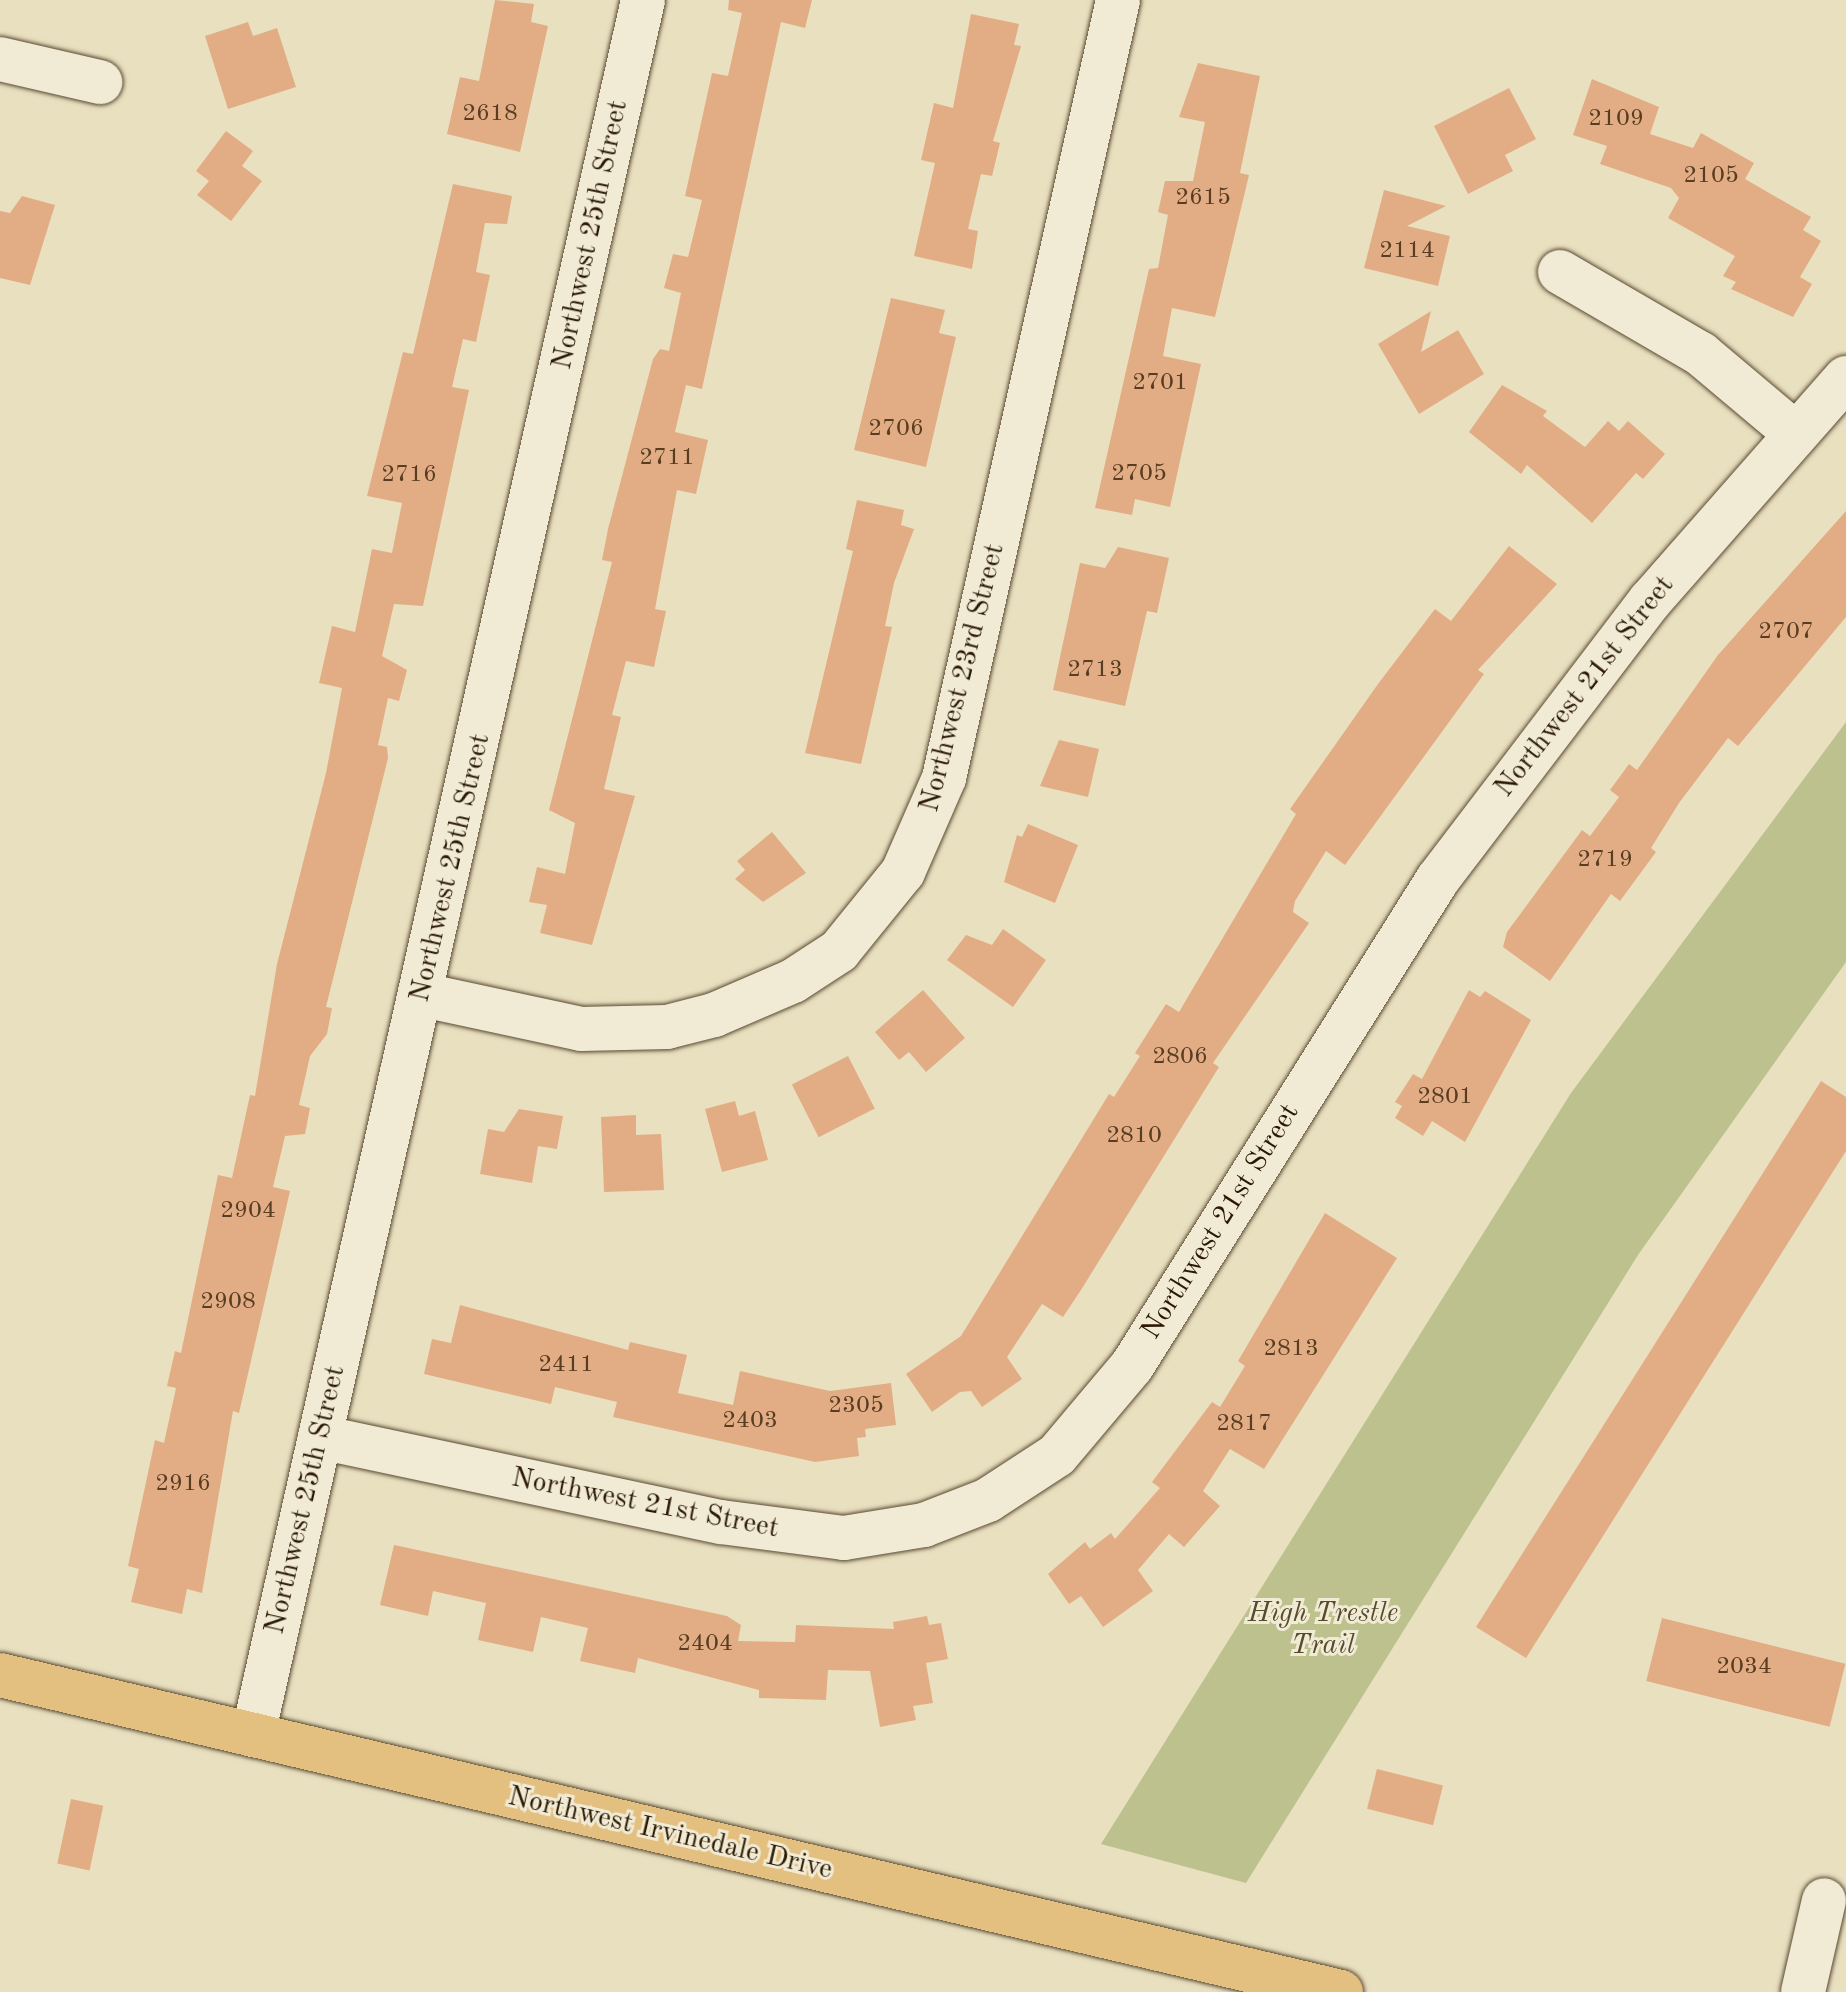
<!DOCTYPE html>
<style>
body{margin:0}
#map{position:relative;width:1846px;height:1992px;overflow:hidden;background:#e9e0c0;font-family:"Old Standard TT",serif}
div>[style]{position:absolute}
.green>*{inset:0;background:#bcc18e}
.building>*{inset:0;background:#e2ad85;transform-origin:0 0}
.roads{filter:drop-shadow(0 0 2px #5a4a31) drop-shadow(0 0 2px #5a4a31)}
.minor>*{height:44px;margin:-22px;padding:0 22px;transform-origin:22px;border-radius:22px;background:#f1ebd6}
.major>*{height:44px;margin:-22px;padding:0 22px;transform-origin:22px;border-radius:22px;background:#e4c080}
span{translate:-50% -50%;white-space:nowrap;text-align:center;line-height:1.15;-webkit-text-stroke:6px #f1ebd6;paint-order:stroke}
.number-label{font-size:24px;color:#583d22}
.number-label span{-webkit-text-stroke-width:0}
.street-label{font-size:28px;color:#2a1801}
.park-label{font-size:28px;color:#564b2b;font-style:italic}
</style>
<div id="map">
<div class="green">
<i style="clip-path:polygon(1846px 722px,1846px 962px,1638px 1255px,1246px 1883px,1101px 1844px,1571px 1093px)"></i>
</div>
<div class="building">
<i style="clip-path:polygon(495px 0,534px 4px,531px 22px,548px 26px,520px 152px,447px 134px,460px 77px,479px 81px)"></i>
<i style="clip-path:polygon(729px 0,812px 0,805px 28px,781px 22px,702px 389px,686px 385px,675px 432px,708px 440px,696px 494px,677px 490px,655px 609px,666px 611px,654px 667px,626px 661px,612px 715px,621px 717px,604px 789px,635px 796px,592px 945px,540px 933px,547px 905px,529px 902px,537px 867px,565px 874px,575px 823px,549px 810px,612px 562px,602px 560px,608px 529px,653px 359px,660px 349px,669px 351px,681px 293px,664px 288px,673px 254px,688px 257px,702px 200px,685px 196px,712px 73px,728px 76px,742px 13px,728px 10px)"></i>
<i style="clip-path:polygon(971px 14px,1019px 24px,1014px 45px,1021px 46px,993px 141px,1000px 143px,992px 176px,981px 174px,968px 229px,978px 231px,972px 269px,914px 256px,935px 163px,921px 160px,934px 103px,953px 108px)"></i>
<i style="clip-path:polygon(248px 22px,253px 36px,277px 28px,296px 87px,228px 109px,205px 36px)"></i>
<i style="clip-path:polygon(1198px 63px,1260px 76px,1240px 173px,1249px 175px,1215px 317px,1172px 308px,1163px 356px,1201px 364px,1170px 507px,1135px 499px,1132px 515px,1095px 508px,1149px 269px,1158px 268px,1168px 215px,1158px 212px,1165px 181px,1193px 181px,1205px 122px,1179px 117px)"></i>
<i style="clip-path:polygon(1592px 79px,1659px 107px,1650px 134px,1693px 148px,1701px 133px,1754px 163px,1745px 179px,1811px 217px,1803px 230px,1821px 241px,1800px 277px,1812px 284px,1793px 317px,1731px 289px,1736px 282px,1723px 276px,1735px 256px,1668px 218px,1679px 198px,1671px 188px,1600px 164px,1607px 146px,1573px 135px)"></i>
<i style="clip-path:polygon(1509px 88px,1536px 139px,1505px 155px,1513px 171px,1468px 194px,1434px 126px)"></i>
<i style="clip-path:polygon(226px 131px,253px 151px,242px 166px,262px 181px,231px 221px,197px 195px,209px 181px,196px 171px)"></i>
<i style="clip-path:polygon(453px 184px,512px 196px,507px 224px,485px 223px,476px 272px,490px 275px,476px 342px,463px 339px,452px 387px,469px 390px,423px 606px,394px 604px,382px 656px,407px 670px,399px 701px,388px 698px,378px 745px,387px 747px,388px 758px,326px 1007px,332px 1008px,327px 1034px,310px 1056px,299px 1105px,310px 1108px,305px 1134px,285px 1136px,273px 1187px,290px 1191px,239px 1413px,233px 1411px,202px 1593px,187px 1589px,182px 1614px,131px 1602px,139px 1569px,128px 1566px,155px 1440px,164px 1443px,176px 1388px,167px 1386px,175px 1351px,181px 1353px,218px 1175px,232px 1178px,250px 1095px,255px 1096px,277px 964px,326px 773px,342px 688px,319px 683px,332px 626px,355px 632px,372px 549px,392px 553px,402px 503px,367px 496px,403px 352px,413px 354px)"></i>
<i style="clip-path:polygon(1384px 190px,1446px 206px,1407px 226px,1450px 236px,1438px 286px,1364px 268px)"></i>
<i style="clip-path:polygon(22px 196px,55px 205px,30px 285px,0 278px,0 211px,10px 213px)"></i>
<i style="clip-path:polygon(891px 298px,945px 310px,939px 333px,956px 337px,926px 467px,854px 450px)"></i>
<i style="clip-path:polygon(1431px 311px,1421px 352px,1458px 330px,1484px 374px,1419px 414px,1378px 344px)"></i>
<i style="clip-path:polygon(1502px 385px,1547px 411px,1543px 416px,1585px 447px,1608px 421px,1619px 431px,1628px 421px,1665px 454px,1643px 479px,1636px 473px,1592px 523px,1527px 465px,1521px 474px,1469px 432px)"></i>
<i style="clip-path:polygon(857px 500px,904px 510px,901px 525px,914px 529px,894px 583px,885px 626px,892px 627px,861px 764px,805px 753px,853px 551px,846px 549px)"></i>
<i style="clip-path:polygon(1846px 511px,1846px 617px,1738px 746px,1728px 738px,1679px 803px,1651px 848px,1656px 852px,1620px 901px,1611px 894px,1550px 981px,1503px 947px,1507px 932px,1582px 830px,1590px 836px,1619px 797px,1610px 790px,1629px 764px,1637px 770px,1718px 655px)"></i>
<i style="clip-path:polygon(1509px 546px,1557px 584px,1478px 670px,1484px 674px,1345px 865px,1326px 851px,1295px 901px,1293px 912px,1309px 923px,1213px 1063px,1219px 1067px,1081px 1290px,1063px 1317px,1042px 1304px,1007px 1357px,1022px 1379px,982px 1407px,971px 1391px,960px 1392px,932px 1412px,906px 1374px,961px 1336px,1109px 1094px,1114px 1097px,1140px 1056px,1135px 1053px,1166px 1004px,1179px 1012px,1296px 814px,1290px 809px,1378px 684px,1435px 609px,1451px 621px)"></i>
<i style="clip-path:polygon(1118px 547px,1169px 558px,1157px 613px,1147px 611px,1125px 706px,1053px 690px,1080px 563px,1105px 568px)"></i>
<i style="clip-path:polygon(1059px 740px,1099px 749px,1088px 797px,1040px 786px)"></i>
<i style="clip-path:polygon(1028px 824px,1078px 845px,1055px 903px,1004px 882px,1017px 835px,1022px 837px)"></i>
<i style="clip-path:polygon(772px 832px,806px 873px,763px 902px,735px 879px,745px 870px,737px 861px)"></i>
<i style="clip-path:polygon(1003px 929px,1046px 960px,1013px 1007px,947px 960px,966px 935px,992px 945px)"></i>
<i style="clip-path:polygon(923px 990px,965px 1038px,926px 1072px,909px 1052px,899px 1060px,875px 1032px)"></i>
<i style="clip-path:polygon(1469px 990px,1480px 997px,1485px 991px,1531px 1020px,1465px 1142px,1432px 1121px,1423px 1136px,1395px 1118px,1402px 1106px,1395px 1102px,1413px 1074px,1422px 1079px)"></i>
<i style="left:848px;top:1056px;width:59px;height:63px;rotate:63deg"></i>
<i style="clip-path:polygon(1821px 1081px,1846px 1097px,1846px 1151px,1526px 1658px,1476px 1627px)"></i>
<i style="clip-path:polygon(735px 1101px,739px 1116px,755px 1111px,768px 1160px,722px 1172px,705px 1109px)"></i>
<i style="clip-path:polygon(519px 1109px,563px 1116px,557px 1149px,538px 1146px,532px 1183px,480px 1174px,488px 1129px,504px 1132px)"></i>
<i style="clip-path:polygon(636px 1115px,636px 1135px,661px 1134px,664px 1190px,604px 1192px,601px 1117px)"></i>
<i style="clip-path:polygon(1325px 1213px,1397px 1258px,1264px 1469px,1230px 1449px,1203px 1491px,1220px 1506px,1184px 1547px,1169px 1534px,1138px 1570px,1153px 1591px,1103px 1627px,1081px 1596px,1069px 1604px,1048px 1574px,1085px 1542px,1090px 1549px,1111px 1533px,1115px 1539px,1160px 1488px,1152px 1482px,1212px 1402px,1220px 1407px,1245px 1366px,1238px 1361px)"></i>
<i style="clip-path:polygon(460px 1305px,628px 1350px,630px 1342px,687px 1355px,678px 1393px,733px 1405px,740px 1371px,830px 1391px,891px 1383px,896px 1425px,865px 1429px,866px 1437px,857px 1438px,859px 1456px,815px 1462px,613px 1417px,617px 1402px,555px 1387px,551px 1404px,424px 1374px,432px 1339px,451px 1343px)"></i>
<i style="clip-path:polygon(394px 1545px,727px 1616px,741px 1625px,738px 1641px,795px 1642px,796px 1625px,894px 1629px,893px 1622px,927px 1616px,929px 1625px,941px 1623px,948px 1659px,926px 1663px,933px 1703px,913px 1706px,916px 1720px,880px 1727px,870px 1671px,828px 1670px,826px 1700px,759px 1698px,759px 1690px,638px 1658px,635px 1673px,580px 1661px,588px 1628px,541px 1617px,533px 1652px,478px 1640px,486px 1603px,433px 1591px,428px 1616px,380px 1605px)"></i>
<i style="left:1662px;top:1618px;width:189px;height:65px;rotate:14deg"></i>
<i style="left:1377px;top:1769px;width:68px;height:41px;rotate:14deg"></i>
<i style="left:71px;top:1799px;width:33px;height:66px;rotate:12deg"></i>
</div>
<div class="roads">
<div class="minor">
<i style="left:0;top:59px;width:103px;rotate:13deg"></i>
<i style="left:1560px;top:272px;width:163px;rotate:30.2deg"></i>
<i style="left:1701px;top:354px;width:124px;rotate:40.1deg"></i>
<i style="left:423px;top:995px;width:162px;rotate:12.1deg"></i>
<i style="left:581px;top:1029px;width:86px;rotate:-1.3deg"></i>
<i style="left:667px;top:1027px;width:49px;rotate:-14.3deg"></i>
<i style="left:714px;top:1015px;width:86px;rotate:-23.3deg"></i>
<i style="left:793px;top:981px;width:55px;rotate:-33.1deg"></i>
<i style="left:839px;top:951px;width:102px;rotate:-51deg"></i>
<i style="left:903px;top:872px;width:103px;rotate:-66.4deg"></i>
<i style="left:944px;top:778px;width:797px;rotate:-77.39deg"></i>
<i style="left:320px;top:1437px;width:410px;rotate:12deg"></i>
<i style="left:721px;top:1522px;width:124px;rotate:7.4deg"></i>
<i style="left:844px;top:1538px;width:81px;rotate:-9.2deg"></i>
<i style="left:924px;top:1525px;width:69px;rotate:-21.3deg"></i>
<i style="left:988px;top:1500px;width:82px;rotate:-33.1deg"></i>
<i style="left:1057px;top:1455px;width:116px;rotate:-49.9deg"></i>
<i style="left:1132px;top:1366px;width:575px;rotate:-57.86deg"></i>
<i style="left:1438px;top:879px;width:350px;rotate:-52.7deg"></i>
<i style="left:1650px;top:601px;width:297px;rotate:-48.7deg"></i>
<i style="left:253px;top:1735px;width:1778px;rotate:-77.33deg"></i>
<i style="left:1803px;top:1992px;width:94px;rotate:-77.1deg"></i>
</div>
<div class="major">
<i style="left:0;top:1675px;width:1378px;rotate:13.3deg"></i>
</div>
</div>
<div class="number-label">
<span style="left:490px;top:115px">2618</span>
<span style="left:1616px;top:120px">2109</span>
<span style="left:1711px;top:177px">2105</span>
<span style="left:1203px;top:199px">2615</span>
<span style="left:1407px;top:252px">2114</span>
<span style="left:1160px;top:384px">2701</span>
<span style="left:896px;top:430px">2706</span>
<span style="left:667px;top:459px">2711</span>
<span style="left:1139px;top:475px">2705</span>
<span style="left:409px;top:476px">2716</span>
<span style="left:1786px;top:633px">2707</span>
<span style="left:1095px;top:671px">2713</span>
<span style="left:1605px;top:861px">2719</span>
<span style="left:1180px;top:1058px">2806</span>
<span style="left:1445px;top:1098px">2801</span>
<span style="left:1134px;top:1137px">2810</span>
<span style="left:248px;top:1212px">2904</span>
<span style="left:228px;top:1303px">2908</span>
<span style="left:1291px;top:1350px">2813</span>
<span style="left:566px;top:1366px">2411</span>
<span style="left:856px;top:1407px">2305</span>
<span style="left:750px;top:1422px">2403</span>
<span style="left:1244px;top:1425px">2817</span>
<span style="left:183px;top:1485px">2916</span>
<span style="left:705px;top:1645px">2404</span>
<span style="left:1744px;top:1668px">2034</span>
</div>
<div class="street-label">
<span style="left:591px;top:235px;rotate:-78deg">Northwest 25th Street</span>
<span style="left:963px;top:678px;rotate:-76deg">Northwest 23rd Street</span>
<span style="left:1585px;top:687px;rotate:-52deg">Northwest 21st Street</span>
<span style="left:451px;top:868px;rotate:-77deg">Northwest 25th Street</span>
<span style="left:1221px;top:1222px;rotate:-58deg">Northwest 21st Street</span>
<span style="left:306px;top:1500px;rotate:-77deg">Northwest 25th Street</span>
<span style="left:645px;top:1504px;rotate:11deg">Northwest 21st Street</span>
<span style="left:670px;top:1834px;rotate:13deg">Northwest Irvinedale Drive</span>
</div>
<div class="park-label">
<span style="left:1323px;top:1630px">High Trestle<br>Trail</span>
</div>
</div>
